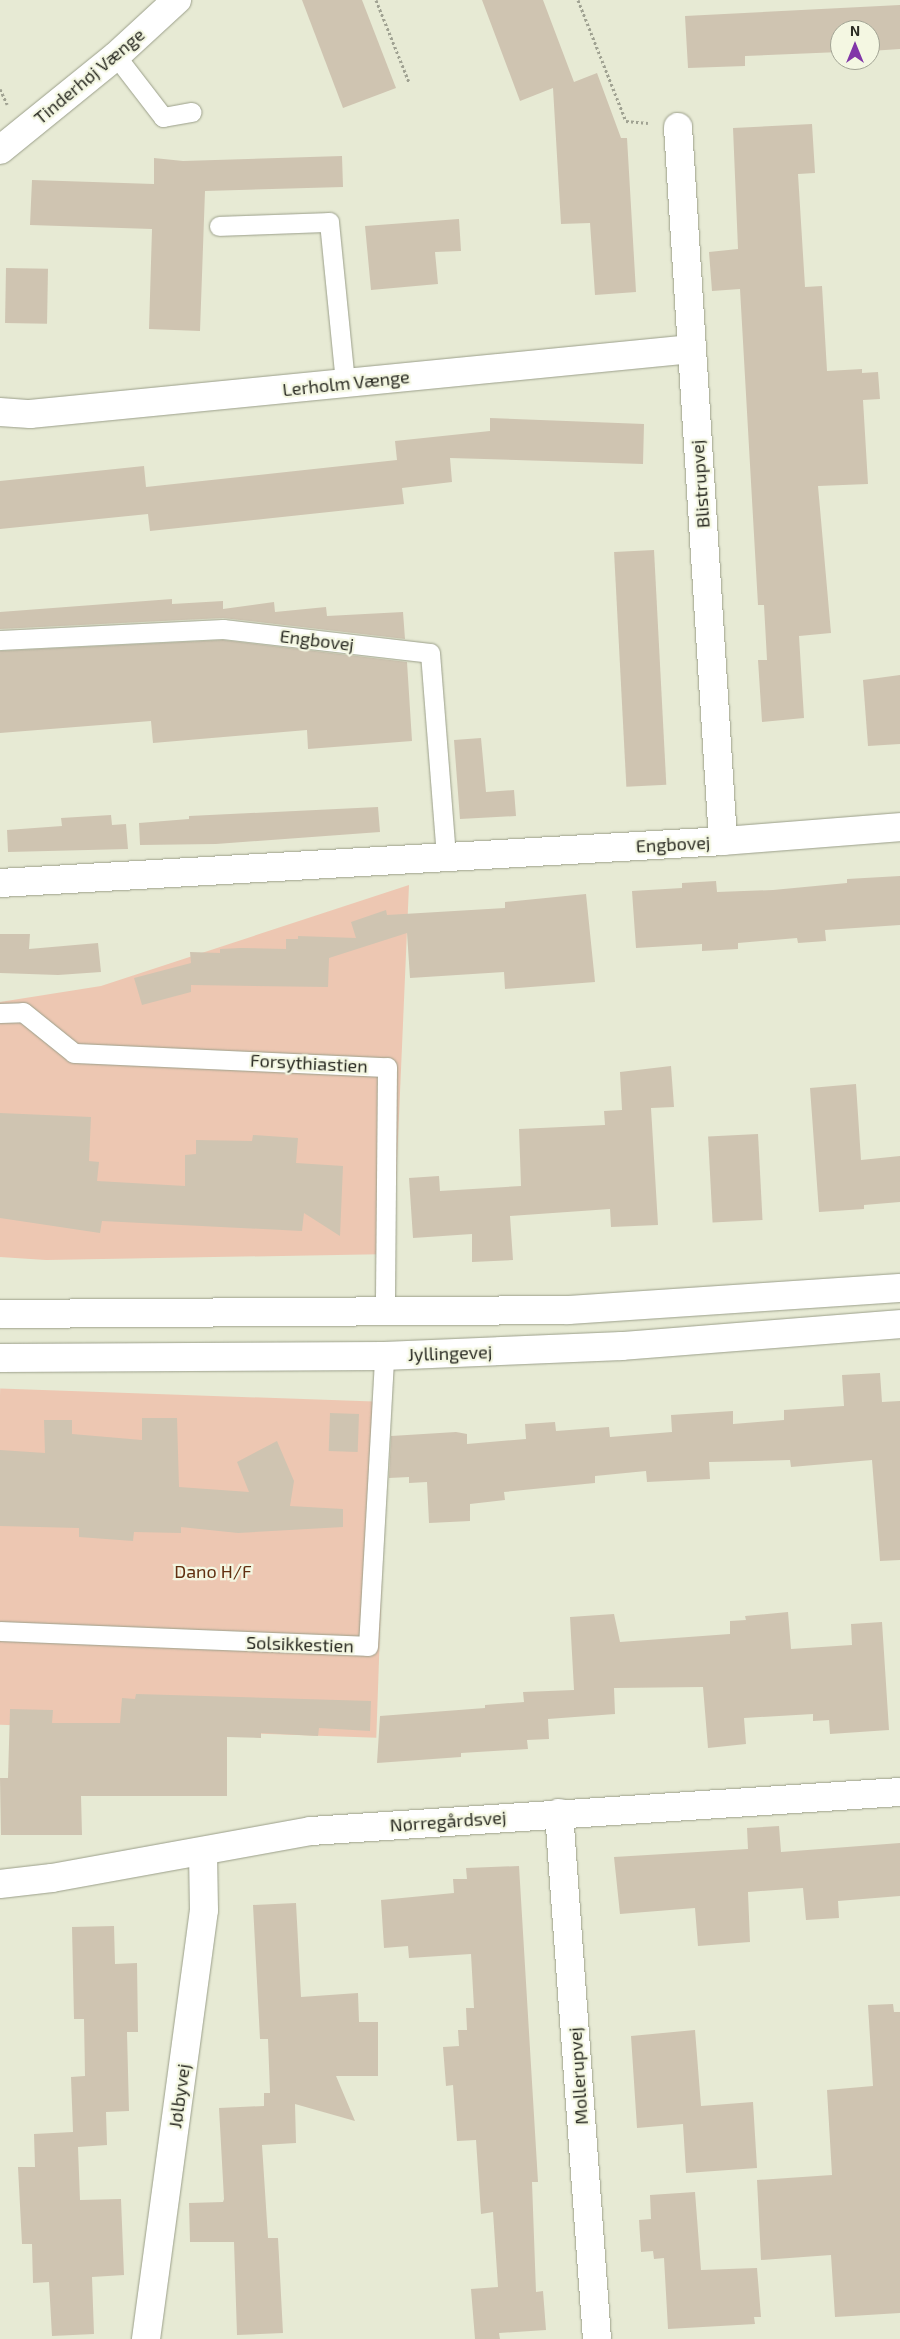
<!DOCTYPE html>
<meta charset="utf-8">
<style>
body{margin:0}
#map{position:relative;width:900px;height:2339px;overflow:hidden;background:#e7ead4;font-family:"Exo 2",sans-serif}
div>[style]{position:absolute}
.green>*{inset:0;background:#edc7b2;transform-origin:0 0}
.building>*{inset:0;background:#cfc4b1;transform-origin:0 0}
.path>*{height:3px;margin-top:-1.5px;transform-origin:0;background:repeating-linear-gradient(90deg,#a0a292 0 2.5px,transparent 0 5px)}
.roads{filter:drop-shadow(0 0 1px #9b9f8a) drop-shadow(0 0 1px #9b9f8a)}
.lane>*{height:19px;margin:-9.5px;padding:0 9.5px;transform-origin:9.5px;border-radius:9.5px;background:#fff}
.street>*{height:28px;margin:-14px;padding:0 14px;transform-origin:14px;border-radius:14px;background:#fff}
.secondary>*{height:28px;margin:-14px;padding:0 14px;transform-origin:14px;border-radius:14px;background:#fff}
span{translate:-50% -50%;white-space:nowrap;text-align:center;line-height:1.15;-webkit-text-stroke:4.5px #f4f7e2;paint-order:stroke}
.street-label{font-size:18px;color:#292a22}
.park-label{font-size:18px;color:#612f10}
.north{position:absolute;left:830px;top:20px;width:50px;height:50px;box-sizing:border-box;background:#f4f7e2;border:1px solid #a3a595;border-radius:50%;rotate:0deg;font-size:14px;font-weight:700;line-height:20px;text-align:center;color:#292a22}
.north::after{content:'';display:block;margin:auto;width:18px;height:22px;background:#8136a8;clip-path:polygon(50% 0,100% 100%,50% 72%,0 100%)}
</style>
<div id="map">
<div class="green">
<i style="clip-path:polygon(409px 885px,393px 1254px,46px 1260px,0 1257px,0 1002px,101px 986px)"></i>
<i style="left:388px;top:1402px;width:336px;height:388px;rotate:92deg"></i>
</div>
<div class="building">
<i style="clip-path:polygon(302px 0,362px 0,396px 88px,343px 108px)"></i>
<i style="clip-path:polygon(482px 0,543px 0,574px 82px,597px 73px,621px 138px,627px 138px,636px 292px,595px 295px,590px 223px,561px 224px,553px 88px,520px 101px)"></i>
<i style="clip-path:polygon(900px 5px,900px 49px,870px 51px,870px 30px,840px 30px,840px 52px,745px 56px,745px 66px,688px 68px,685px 16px)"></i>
<i style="clip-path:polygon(812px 124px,815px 173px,798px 174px,805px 287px,822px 286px,827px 371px,862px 369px,862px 373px,878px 372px,880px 399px,863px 400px,868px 484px,818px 486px,831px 633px,799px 636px,804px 718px,762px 722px,758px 660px,767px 660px,764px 605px,758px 605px,740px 289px,712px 291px,709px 252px,738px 249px,733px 128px)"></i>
<i style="clip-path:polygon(342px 156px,343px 187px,205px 191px,200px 331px,149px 329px,152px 229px,30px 225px,32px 180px,154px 184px,154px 158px,183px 161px)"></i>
<i style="clip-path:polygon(459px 219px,461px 251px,435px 252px,438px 284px,371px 290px,365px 226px)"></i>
<i style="left:6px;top:268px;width:42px;height:55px;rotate:1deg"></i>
<i style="clip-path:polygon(490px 418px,644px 424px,643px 464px,450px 458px,452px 482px,402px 488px,404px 504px,150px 531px,148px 514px,0 529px,0 481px,144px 466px,146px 487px,397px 460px,395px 441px,490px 431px)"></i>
<i style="left:654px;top:550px;width:235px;height:40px;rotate:87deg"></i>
<i style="clip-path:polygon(172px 599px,172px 604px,223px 601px,223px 609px,274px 602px,275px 612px,326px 607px,327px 616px,403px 612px,405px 639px,223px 618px,0 629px,0 612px)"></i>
<i style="clip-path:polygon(223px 640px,407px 662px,412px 741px,308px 749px,307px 730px,153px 743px,151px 721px,0 733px,0 651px)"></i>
<i style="clip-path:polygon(900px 675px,900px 744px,868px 746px,863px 680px)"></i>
<i style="clip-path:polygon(481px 738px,486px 792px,514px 790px,516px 816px,460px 819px,454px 740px)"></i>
<i style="clip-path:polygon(378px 807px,380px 832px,216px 844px,140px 845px,139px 823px,189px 819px,189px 816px)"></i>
<i style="clip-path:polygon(111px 815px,112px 825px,126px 824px,128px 849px,8px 852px,7px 830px,62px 826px,61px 818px)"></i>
<i style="clip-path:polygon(900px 876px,900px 925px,825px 930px,826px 941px,798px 943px,797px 938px,738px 943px,738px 949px,702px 951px,702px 944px,636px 948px,632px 891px,682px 888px,682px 883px,716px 881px,717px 892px,773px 890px,847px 883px,847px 879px)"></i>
<i style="clip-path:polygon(586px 894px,595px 982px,505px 989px,504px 972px,410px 978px,407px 933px,329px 958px,328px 987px,191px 985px,191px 992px,142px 1005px,134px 978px,191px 963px,190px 952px,220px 953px,220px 949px,241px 948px,286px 949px,286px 939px,298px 939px,298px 936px,356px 938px,351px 922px,386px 910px,387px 915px,505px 908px,505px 902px)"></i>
<i style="clip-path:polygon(0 934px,30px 934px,29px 949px,98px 943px,101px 972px,58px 975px,0 973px)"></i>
<i style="clip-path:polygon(671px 1066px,674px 1107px,651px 1108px,658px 1225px,611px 1227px,610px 1209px,510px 1216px,513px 1260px,472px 1262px,472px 1234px,413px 1238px,409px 1178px,439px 1176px,440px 1191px,521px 1186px,519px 1129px,605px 1125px,604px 1111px,622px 1110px,620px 1072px)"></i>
<i style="clip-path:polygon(856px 1084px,861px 1160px,900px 1156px,900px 1202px,864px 1205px,864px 1209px,819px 1212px,810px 1088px)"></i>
<i style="clip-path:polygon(0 1113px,91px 1117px,89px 1161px,99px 1162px,97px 1181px,185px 1186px,185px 1155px,196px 1154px,196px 1140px,252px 1141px,253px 1135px,298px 1138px,296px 1163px,343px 1166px,340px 1236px,304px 1213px,302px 1231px,102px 1221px,100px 1233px,0 1218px)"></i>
<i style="left:758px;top:1134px;width:86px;height:50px;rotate:87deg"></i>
<i style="clip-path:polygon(880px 1373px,882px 1402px,900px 1401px,900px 1560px,880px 1561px,872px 1460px,791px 1467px,790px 1460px,709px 1462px,710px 1479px,647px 1482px,646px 1471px,595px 1476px,595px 1483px,504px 1492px,505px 1500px,470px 1504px,470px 1521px,429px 1523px,427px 1482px,409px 1483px,409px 1477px,389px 1478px,391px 1436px,456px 1432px,467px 1434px,467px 1444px,526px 1439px,525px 1424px,555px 1422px,556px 1431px,609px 1427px,610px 1437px,672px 1432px,671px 1415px,733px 1411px,733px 1424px,784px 1420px,784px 1410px,844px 1406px,842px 1375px)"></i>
<i style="left:330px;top:1413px;width:29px;height:38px;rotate:2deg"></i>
<i style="clip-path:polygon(142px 1418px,177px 1418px,179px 1487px,249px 1492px,237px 1462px,277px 1441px,294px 1481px,290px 1506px,343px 1509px,343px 1527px,238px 1533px,181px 1527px,181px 1533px,134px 1532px,133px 1541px,79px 1537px,79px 1528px,0 1526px,0 1450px,45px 1453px,44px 1420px,72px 1420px,72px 1434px,142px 1440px)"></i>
<i style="clip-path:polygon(788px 1612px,791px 1649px,852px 1645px,851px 1624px,882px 1622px,889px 1730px,830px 1734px,829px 1720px,813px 1721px,813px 1714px,744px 1718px,746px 1744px,708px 1748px,703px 1687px,614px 1688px,615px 1714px,548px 1719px,549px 1739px,527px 1740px,528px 1749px,461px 1753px,461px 1757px,377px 1763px,380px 1716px,485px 1708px,485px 1705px,524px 1702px,523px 1692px,574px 1690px,570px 1617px,614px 1614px,620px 1642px,730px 1634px,730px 1621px,746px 1620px,745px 1616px)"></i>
<i style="clip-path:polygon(136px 1694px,371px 1701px,370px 1731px,319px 1728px,318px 1736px,261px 1733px,261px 1738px,227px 1737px,227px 1796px,81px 1796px,82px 1835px,1px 1835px,0 1778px,8px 1778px,10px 1709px,53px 1710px,52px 1723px,120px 1723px,122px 1698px,135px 1699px)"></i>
<i style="clip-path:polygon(779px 1826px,781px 1852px,900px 1843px,900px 1896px,838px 1901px,839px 1918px,806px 1920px,803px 1888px,748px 1892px,750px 1942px,698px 1946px,695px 1908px,620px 1914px,614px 1857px,748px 1849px,747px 1828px)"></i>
<i style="clip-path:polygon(519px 1866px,538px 2182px,532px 2182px,536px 2292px,543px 2291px,546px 2330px,499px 2333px,500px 2339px,475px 2339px,471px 2289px,498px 2287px,493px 2212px,481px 2214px,476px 2140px,457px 2141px,453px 2085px,446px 2086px,443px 2047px,459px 2046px,458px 2030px,467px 2030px,466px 2008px,474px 2008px,471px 1954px,409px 1958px,408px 1946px,384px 1948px,381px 1900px,454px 1893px,453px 1879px,467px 1879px,466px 1868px)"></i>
<i style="clip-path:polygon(296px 1903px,301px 1997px,358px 1993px,359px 2022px,378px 2022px,378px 2076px,336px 2076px,355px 2121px,295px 2104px,296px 2143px,262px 2145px,268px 2238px,278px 2238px,283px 2333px,237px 2335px,234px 2242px,190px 2242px,189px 2203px,223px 2202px,224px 2199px,219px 2108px,264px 2106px,264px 2093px,270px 2093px,268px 2039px,260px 2039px,253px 1905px)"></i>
<i style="clip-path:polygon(114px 1926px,115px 1964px,137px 1963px,138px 2032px,127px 2032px,129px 2111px,106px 2112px,107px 2145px,78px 2147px,80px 2200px,121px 2199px,124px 2275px,92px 2277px,94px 2334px,52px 2336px,49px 2282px,33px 2283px,32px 2244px,22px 2244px,18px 2167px,35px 2167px,34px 2134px,73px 2132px,71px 2077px,85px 2076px,84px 2019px,74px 2019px,72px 1927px)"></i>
<i style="clip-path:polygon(893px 2004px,894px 2012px,900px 2012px,900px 2313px,835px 2317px,831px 2255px,761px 2260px,757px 2180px,832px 2175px,827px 2090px,873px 2086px,868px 2005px)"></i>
<i style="clip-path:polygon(695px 2030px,701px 2106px,753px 2102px,757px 2168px,686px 2173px,683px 2124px,637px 2128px,631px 2036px)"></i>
<i style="clip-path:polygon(695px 2192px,701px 2270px,757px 2268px,761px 2317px,754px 2317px,755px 2324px,668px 2329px,664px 2258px,654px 2259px,653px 2251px,641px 2252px,639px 2220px,651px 2219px,650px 2195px)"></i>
</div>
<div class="path">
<i style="left:376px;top:0;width:88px;rotate:68.1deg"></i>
<i style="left:578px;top:0;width:130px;rotate:68.4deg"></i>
<i style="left:626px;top:121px;width:22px;rotate:5deg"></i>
<i style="left:0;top:89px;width:17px;rotate:65deg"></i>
</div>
<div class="roads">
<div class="lane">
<i style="left:116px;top:56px;width:77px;rotate:52.4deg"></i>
<i style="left:163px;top:117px;width:29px;rotate:-10deg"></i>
<i style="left:219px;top:226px;width:110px;rotate:-2.1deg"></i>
<i style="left:329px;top:222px;width:162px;rotate:84.3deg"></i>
<i style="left:0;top:640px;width:223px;rotate:-2.8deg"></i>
<i style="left:223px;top:629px;width:208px;rotate:6.6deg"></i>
<i style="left:430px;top:653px;width:204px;rotate:85.5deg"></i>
<i style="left:0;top:1013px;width:23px;rotate:-2deg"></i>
<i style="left:23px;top:1012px;width:65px;rotate:38.8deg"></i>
<i style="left:74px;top:1053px;width:313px;rotate:2.6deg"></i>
<i style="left:387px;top:1067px;width:246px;rotate:90.5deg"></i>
<i style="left:0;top:1631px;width:368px;rotate:2.3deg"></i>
<i style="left:368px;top:1646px;width:290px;rotate:-86.8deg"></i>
</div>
<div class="street">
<i style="left:678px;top:127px;width:715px;rotate:86.39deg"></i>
<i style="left:0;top:150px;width:149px;rotate:-39deg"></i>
<i style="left:116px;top:56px;width:83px;rotate:-42.6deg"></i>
<i style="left:0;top:412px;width:30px;rotate:4deg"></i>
<i style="left:30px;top:414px;width:665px;rotate:-5.61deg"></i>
<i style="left:0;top:883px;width:724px;rotate:-3.32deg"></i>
<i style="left:723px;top:841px;width:178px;rotate:-4.5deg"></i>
<i style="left:559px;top:1813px;width:527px;rotate:85.87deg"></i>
<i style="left:0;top:1884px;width:52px;rotate:-6.6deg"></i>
<i style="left:52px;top:1878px;width:263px;rotate:-10.3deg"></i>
<i style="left:311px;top:1831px;width:590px;rotate:-3.79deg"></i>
<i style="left:146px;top:2339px;width:433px;rotate:-82.3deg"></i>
<i style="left:204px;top:1910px;width:58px;rotate:-91deg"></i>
</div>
<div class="secondary">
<i style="left:0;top:1314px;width:568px;rotate:-0.4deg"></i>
<i style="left:568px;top:1310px;width:333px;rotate:-3.8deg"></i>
<i style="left:0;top:1358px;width:384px;rotate:-0.3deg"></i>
<i style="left:384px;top:1356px;width:238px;rotate:-2.4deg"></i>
<i style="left:622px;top:1346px;width:279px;rotate:-4.5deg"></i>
</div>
</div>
<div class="street-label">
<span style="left:89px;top:76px;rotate:-40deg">Tinderhøj Vænge</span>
<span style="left:346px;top:383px;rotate:-6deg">Lerholm Vænge</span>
<span style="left:700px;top:484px;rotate:-94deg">Blistrupvej</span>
<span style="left:317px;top:640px;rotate:7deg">Engbovej</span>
<span style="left:673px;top:844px;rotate:-3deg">Engbovej</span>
<span style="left:309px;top:1063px;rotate:3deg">Forsythiastien</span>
<span style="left:450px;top:1353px;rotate:-2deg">Jyllingevej</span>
<span style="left:300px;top:1644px;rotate:2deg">Solsikkestien</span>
<span style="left:448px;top:1821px;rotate:-4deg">Nørregårdsvej</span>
<span style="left:578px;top:2076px;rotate:-94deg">Mollerupvej</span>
<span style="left:179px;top:2096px;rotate:-82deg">Jølbyvej</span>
</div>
<div class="park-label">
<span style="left:213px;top:1571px">Dano H/F</span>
</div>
<div class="north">N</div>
</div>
